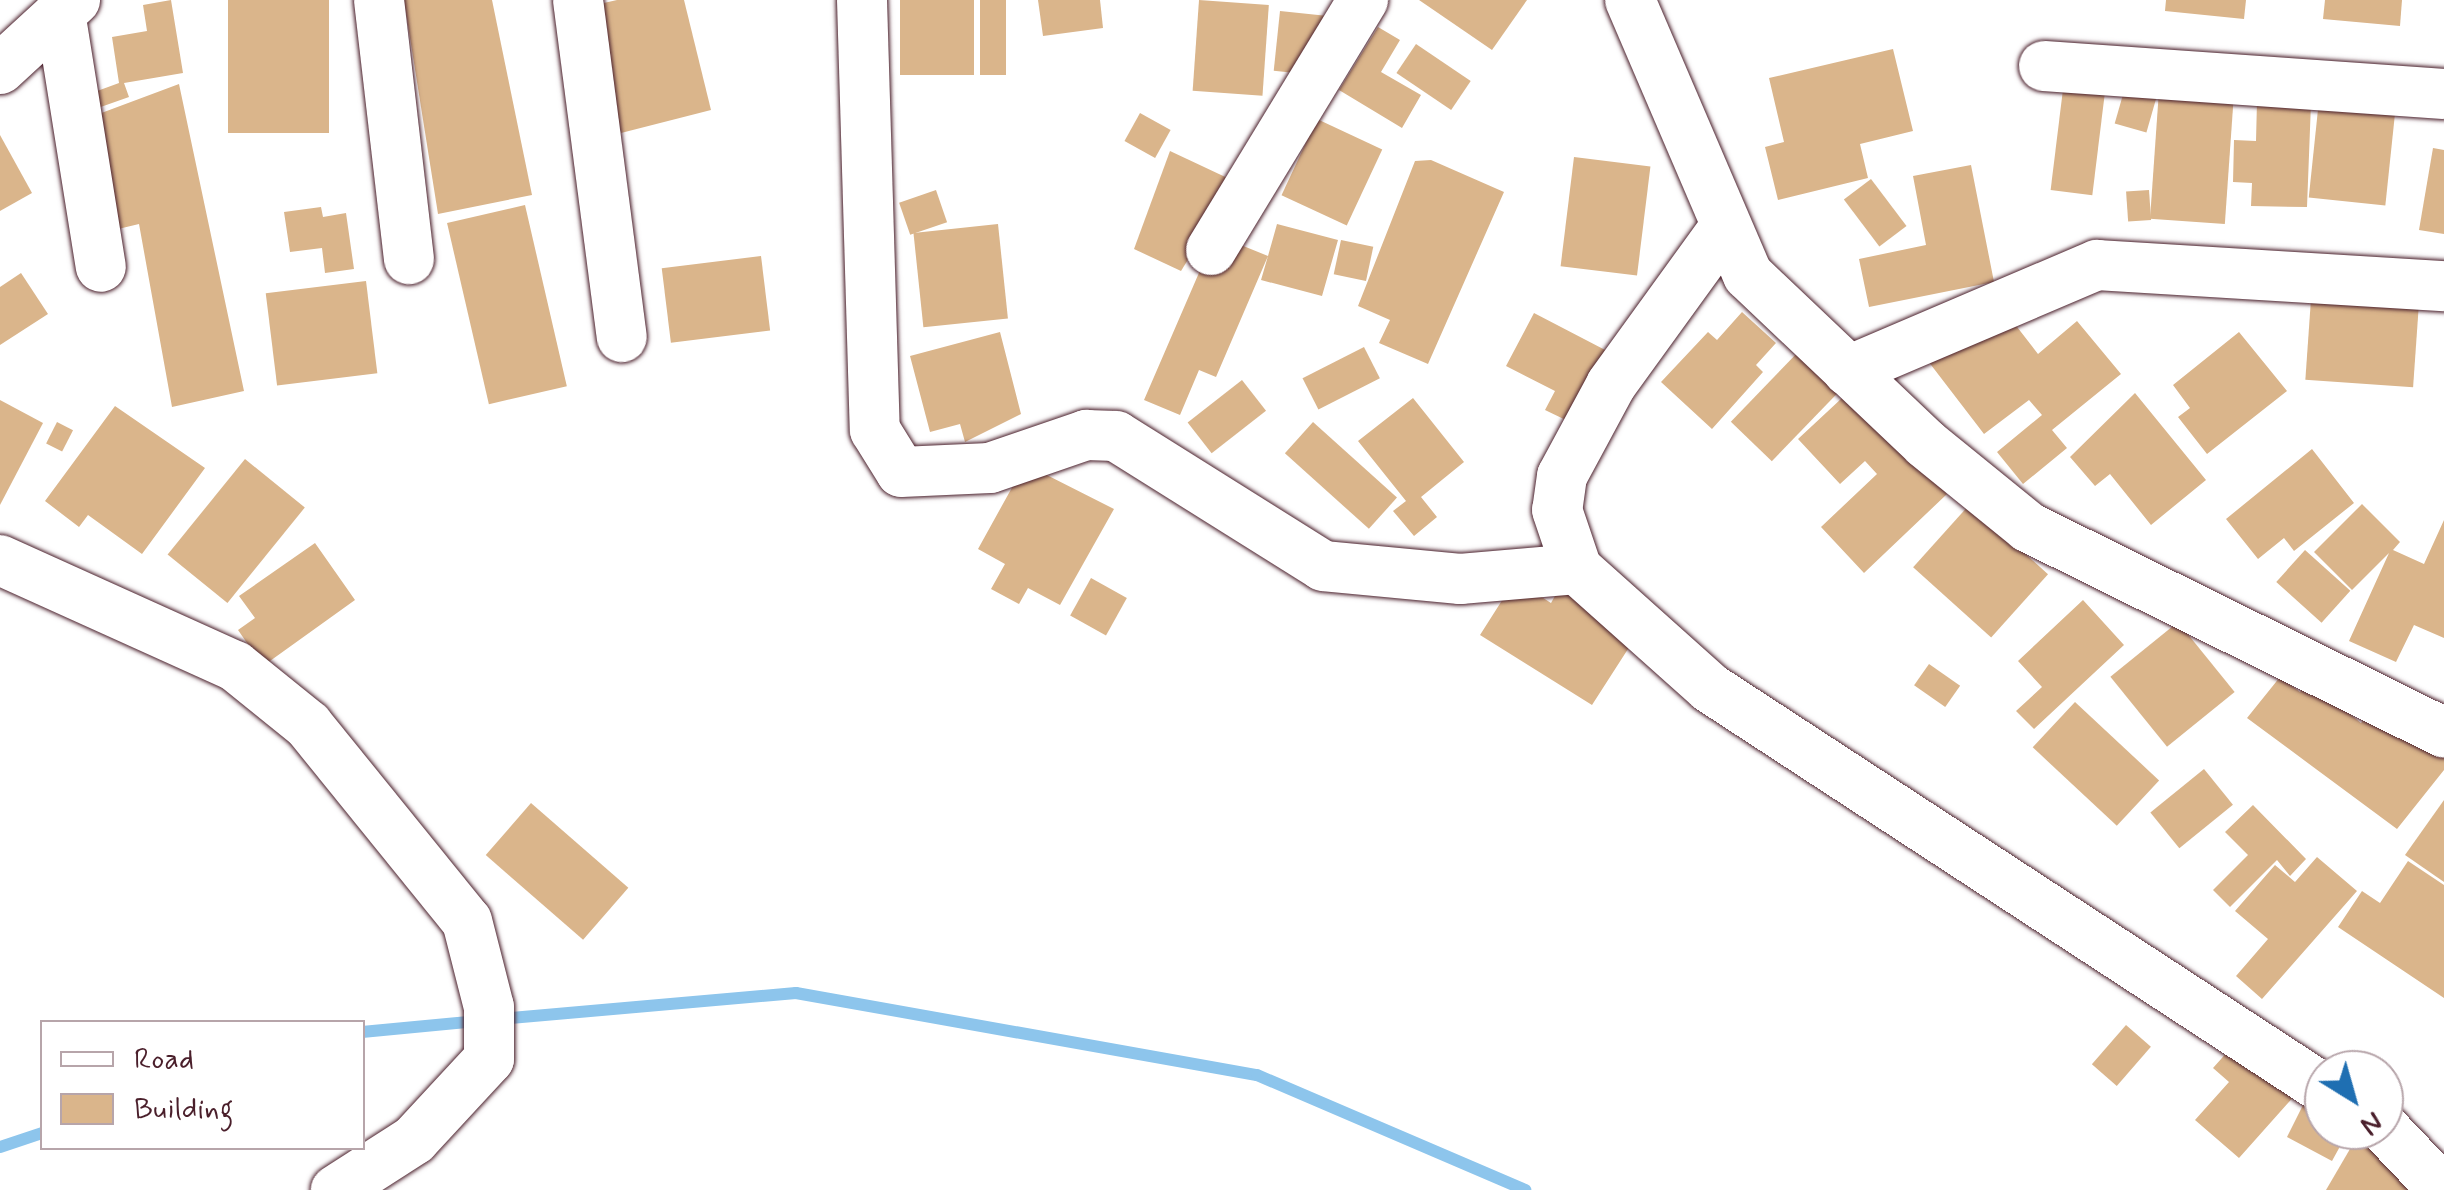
<!DOCTYPE html>
<style>
body{margin:0}
#map{position:relative;width:2444px;height:1190px;overflow:hidden;background:#fff;font-family:Mynerve,sans-serif}
div>[style]{position:absolute}
.stream>*{height:12px;margin:-6px;padding:0 6px;transform-origin:6px;border-radius:6px;background:#8dc5ec}
.building>*{inset:0;background:#dab58b;transform-origin:0 0}
.roads{filter:drop-shadow(0 0 2px #4a1f2b) drop-shadow(0 0 2px #4a1f2b)}
.minor>*{height:50px;margin:-25px;padding:0 25px;transform-origin:25px;border-radius:25px;background:#fff}
span{translate:-50% -50%;white-space:nowrap;text-align:center;line-height:1.15;-webkit-text-stroke:10px #fff;paint-order:stroke}
.legend{position:absolute;left:40px;top:1020px;width:325px;height:130px;box-sizing:border-box;background:#fff;border:2px solid #b7a5aa;margin:0;padding:12px 18px;list-style:none;font-size:30px;color:#4a1f2b}
.legend li{display:flex;align-items:center;gap:20px;height:50px}
.legend b{width:50px;border:2px solid #b7a5aa}
.north{position:absolute;left:2304px;top:1050px;width:100px;height:100px;box-sizing:border-box;background:#fff;border:2px solid #b7a5aa;border-radius:50%;rotate:143deg;font-size:28px;font-weight:700;line-height:40px;text-align:center;color:#4a1f2b}
.north::after{content:'';display:block;margin:auto;width:35px;height:45px;background:#1f6fb2;clip-path:polygon(50% 0,100% 100%,50% 72%,0 100%)}
</style>
<div id="map">
<div class="stream">
<i style="left:499px;top:1019px;width:298px;rotate:-5deg"></i>
<i style="left:796px;top:993px;width:468px;rotate:10.1deg"></i>
<i style="left:1257px;top:1075px;width:292px;rotate:23.2deg"></i>
<i style="left:362px;top:1032px;width:118px;rotate:-5.4deg"></i>
<i style="left:0;top:1147px;width:44px;rotate:-18.4deg"></i>
</div>
<div class="building">
<i style="clip-path:polygon(171px 0,183px 73px,124px 83px,129px 97px,95px 109px,89px 94px,119px 83px,112px 37px,147px 31px,143px 5px)"></i>
<i style="left:228px;top:0;width:101px;height:133px"></i>
<i style="clip-path:polygon(404px 0,492px 0,532px 195px,438px 214px)"></i>
<i style="clip-path:polygon(617px 0,684px 0,711px 110px,621px 133px,595px 5px)"></i>
<i style="left:900px;top:0;width:74px;height:75px"></i>
<i style="left:980px;top:0;width:26px;height:75px"></i>
<i style="clip-path:polygon(1038px 0,1100px 0,1103px 28px,1043px 36px)"></i>
<i style="left:1199px;top:0;width:70px;height:91px;rotate:4deg"></i>
<i style="clip-path:polygon(1419px 0,1527px 0,1492px 50px)"></i>
<i style="clip-path:polygon(2166px 0,2246px 0,2244px 19px,2165px 11px)"></i>
<i style="clip-path:polygon(2325px 0,2402px 0,2400px 26px,2323px 19px)"></i>
<i style="left:1280px;top:11px;width:48px;height:60px;rotate:6deg"></i>
<i style="clip-path:polygon(1378px 27px,1400px 40px,1381px 72px,1421px 95px,1402px 128px,1339px 90px)"></i>
<i style="left:1416px;top:44px;width:66px;height:35px;rotate:34deg"></i>
<i style="clip-path:polygon(1893px 49px,1913px 131px,1860px 144px,1868px 178px,1778px 200px,1765px 147px,1784px 142px,1769px 78px)"></i>
<i style="left:2065px;top:73px;width:42px;height:118px;rotate:7deg"></i>
<i style="left:2160px;top:76px;width:75px;height:143px;rotate:4deg"></i>
<i style="clip-path:polygon(179px 84px,244px 391px,172px 407px,139px 224px,114px 230px,96px 115px)"></i>
<i style="left:2126px;top:84px;width:33px;height:41px;rotate:16deg"></i>
<i style="left:2319px;top:100px;width:77px;height:98px;rotate:6deg"></i>
<i style="clip-path:polygon(2257px 101px,2311px 103px,2307px 207px,2251px 206px,2252px 183px,2233px 182px,2234px 140px,2256px 141px)"></i>
<i style="left:1140px;top:113px;width:35px;height:32px;rotate:29deg"></i>
<i style="left:1317px;top:119px;width:72px;height:84px;rotate:25deg"></i>
<i style="clip-path:polygon(0 135px,32px 193px,0 211px)"></i>
<i style="clip-path:polygon(2433px 148px,2444px 150px,2444px 234px,2419px 230px)"></i>
<i style="clip-path:polygon(1170px 151px,1236px 182px,1181px 271px,1134px 249px)"></i>
<i style="left:1574px;top:157px;width:77px;height:110px;rotate:7deg"></i>
<i style="clip-path:polygon(1431px 160px,1504px 192px,1428px 364px,1379px 343px,1390px 320px,1358px 306px,1415px 161px)"></i>
<i style="clip-path:polygon(1971px 165px,1994px 282px,1869px 307px,1859px 259px,1926px 245px,1913px 176px)"></i>
<i style="left:1871px;top:179px;width:59px;height:34px;rotate:53deg"></i>
<i style="left:936px;top:190px;width:34px;height:39px;rotate:71deg"></i>
<i style="left:2149px;top:190px;width:30px;height:23px;rotate:86deg"></i>
<i style="left:525px;top:205px;width:186px;height:80px;rotate:77deg"></i>
<i style="clip-path:polygon(321px 207px,323px 217px,346px 213px,354px 269px,325px 273px,322px 248px,290px 252px,284px 212px)"></i>
<i style="left:998px;top:224px;width:95px;height:85px;rotate:84deg"></i>
<i style="clip-path:polygon(1277px 224px,1338px 240px,1322px 296px,1261px 280px,1268px 256px,1216px 377px,1199px 370px,1180px 415px,1144px 400px,1211px 245px,1231px 241px,1268px 256px)"></i>
<i style="left:1341px;top:240px;width:33px;height:35px;rotate:12deg"></i>
<i style="left:761px;top:256px;width:75px;height:100px;rotate:83deg"></i>
<i style="clip-path:polygon(21px 273px,48px 314px,0 345px,0 287px)"></i>
<i style="left:366px;top:281px;width:93px;height:101px;rotate:83deg"></i>
<i style="left:2311px;top:299px;width:108px;height:81px;rotate:4deg"></i>
<i style="clip-path:polygon(2000px 305px,2038px 354px,2077px 321px,2121px 374px,2052px 430px,2067px 448px,2023px 484px,1997px 452px,2042px 415px,2029px 400px,1984px 434px,1928px 361px)"></i>
<i style="clip-path:polygon(1742px 312px,1776px 343px,1756px 365px,1763px 372px,1712px 429px,1661px 382px,1708px 332px,1717px 340px)"></i>
<i style="clip-path:polygon(1534px 313px,1609px 352px,1572px 423px,1545px 410px,1555px 391px,1506px 366px)"></i>
<i style="clip-path:polygon(1000px 332px,1021px 414px,965px 442px,960px 424px,930px 432px,910px 356px)"></i>
<i style="clip-path:polygon(2239px 332px,2287px 391px,2207px 454px,2178px 417px,2190px 408px,2173px 385px)"></i>
<i style="left:1364px;top:347px;width:35px;height:69px;rotate:63deg"></i>
<i style="left:1801px;top:349px;width:57px;height:101px;rotate:44deg"></i>
<i style="left:1242px;top:380px;width:39px;height:69px;rotate:52deg"></i>
<i style="clip-path:polygon(1856px 385px,1947px 494px,1864px 573px,1821px 527px,1877px 474px,1865px 461px,1840px 484px,1798px 439px)"></i>
<i style="clip-path:polygon(2135px 393px,2206px 480px,2151px 525px,2110px 474px,2095px 486px,2070px 457px)"></i>
<i style="clip-path:polygon(1413px 398px,1464px 462px,1421px 497px,1437px 517px,1414px 536px,1393px 511px,1406px 501px,1358px 441px)"></i>
<i style="clip-path:polygon(0 400px,43px 423px,0 505px)"></i>
<i style="clip-path:polygon(115px 406px,205px 468px,142px 554px,88px 515px,79px 527px,45px 501px)"></i>
<i style="left:57px;top:422px;width:18px;height:24px;rotate:27deg"></i>
<i style="left:1313px;top:422px;width:113px;height:42px;rotate:42deg"></i>
<i style="clip-path:polygon(2312px 449px,2354px 503px,2294px 551px,2284px 538px,2258px 559px,2226px 519px)"></i>
<i style="left:245px;top:459px;width:77px;height:123px;rotate:39deg"></i>
<i style="clip-path:polygon(1025px 464px,1114px 509px,1060px 605px,1028px 588px,1019px 604px,991px 589px,1005px 564px,978px 549px)"></i>
<i style="left:1970px;top:504px;width:105px;height:85px;rotate:42deg"></i>
<i style="clip-path:polygon(2362px 504px,2400px 542px,2393px 550px,2424px 564px,2444px 520px,2444px 638px,2414px 625px,2396px 662px,2349px 641px,2389px 553px,2352px 590px,2314px 552px)"></i>
<i style="clip-path:polygon(315px 543px,355px 600px,263px 666px,238px 630px,255px 618px,239px 596px)"></i>
<i style="left:2305px;top:550px;width:61px;height:43px;rotate:42deg"></i>
<i style="left:1091px;top:578px;width:41px;height:43px;rotate:29deg"></i>
<i style="clip-path:polygon(1515px 580px,1551px 603px,1560px 587px,1637px 635px,1592px 705px,1480px 635px)"></i>
<i style="clip-path:polygon(2083px 600px,2124px 645px,2034px 729px,2016px 711px,2042px 687px,2018px 661px)"></i>
<i style="left:2178px;top:622px;width:90px;height:87px;rotate:51deg"></i>
<i style="left:1929px;top:664px;width:38px;height:26px;rotate:35deg"></i>
<i style="clip-path:polygon(2280px 677px,2300px 692px,2309px 681px,2361px 723px,2371px 710px,2444px 741px,2444px 770px,2397px 829px,2247px 718px)"></i>
<i style="left:2075px;top:702px;width:115px;height:62px;rotate:43deg"></i>
<i style="left:2204px;top:769px;width:46px;height:69px;rotate:51deg"></i>
<i style="clip-path:polygon(2444px 800px,2444px 882px,2405px 855px)"></i>
<i style="left:531px;top:803px;width:129px;height:69px;rotate:41deg"></i>
<i style="clip-path:polygon(2253px 805px,2306px 859px,2290px 876px,2277px 860px,2230px 907px,2213px 890px,2248px 855px,2225px 832px)"></i>
<i style="clip-path:polygon(2317px 857px,2357px 891px,2262px 999px,2236px 976px,2268px 939px,2235px 911px,2275px 865px,2295px 882px)"></i>
<i style="clip-path:polygon(2408px 861px,2444px 885px,2444px 998px,2338px 927px,2362px 891px,2380px 903px)"></i>
<i style="left:2126px;top:1025px;width:33px;height:52px;rotate:41deg"></i>
<i style="clip-path:polygon(2238px 1040px,2297px 1093px,2239px 1158px,2195px 1120px,2229px 1082px,2213px 1068px)"></i>
<i style="clip-path:polygon(2305px 1101px,2324px 1111px,2324px 1130px,2349px 1130px,2332px 1161px,2287px 1137px)"></i>
<i style="clip-path:polygon(2357px 1137px,2419px 1172px,2409px 1190px,2326px 1190px)"></i>
</div>
<div class="roads">
<div class="minor">
<i style="left:379px;top:0;width:261px;rotate:83.4deg"></i>
<i style="left:578px;top:0;width:340px;rotate:82.6deg"></i>
<i style="left:862px;top:0;width:430px;rotate:88.3deg"></i>
<i style="left:875px;top:430px;width:49px;rotate:58.2deg"></i>
<i style="left:901px;top:472px;width:89px;rotate:-2.6deg"></i>
<i style="left:990px;top:468px;width:102px;rotate:-19deg"></i>
<i style="left:1086px;top:435px;width:30px;rotate:2deg"></i>
<i style="left:1116px;top:436px;width:244px;rotate:32.1deg"></i>
<i style="left:1323px;top:566px;width:138px;rotate:5.4deg"></i>
<i style="left:1460px;top:579px;width:117px;rotate:-4.9deg"></i>
<i style="left:1630px;top:0;width:299px;rotate:66.8deg"></i>
<i style="left:1748px;top:275px;width:245px;rotate:43.5deg"></i>
<i style="left:1926px;top:444px;width:132px;rotate:39.1deg"></i>
<i style="left:2028px;top:527px;width:464px;rotate:26.3deg"></i>
<i style="left:60px;top:12px;width:258px;rotate:80.9deg"></i>
<i style="left:2044px;top:66px;width:401px;rotate:4deg"></i>
<i style="left:0;top:69px;width:102px;rotate:-42.6deg"></i>
<i style="left:1723px;top:230px;width:191px;rotate:125.9deg"></i>
<i style="left:1611px;top:385px;width:103px;rotate:118.3deg"></i>
<i style="left:1562px;top:476px;width:34px;rotate:98deg"></i>
<i style="left:1557px;top:510px;width:62px;rotate:71.3deg"></i>
<i style="left:1577px;top:569px;width:178px;rotate:41.8deg"></i>
<i style="left:1710px;top:688px;width:733px;rotate:33.15deg"></i>
<i style="left:1211px;top:250px;width:293px;rotate:-58.7deg"></i>
<i style="left:1848px;top:371px;width:271px;rotate:-23.1deg"></i>
<i style="left:2097px;top:265px;width:348px;rotate:3.5deg"></i>
<i style="left:0;top:560px;width:258px;rotate:24.3deg"></i>
<i style="left:235px;top:666px;width:94px;rotate:38.9deg"></i>
<i style="left:308px;top:725px;width:252px;rotate:51deg"></i>
<i style="left:467px;top:921px;width:89px;rotate:75.7deg"></i>
<i style="left:489px;top:1007px;width:52px;rotate:90deg"></i>
<i style="left:489px;top:1059px;width:110px;rotate:132.8deg"></i>
<i style="left:414px;top:1140px;width:93px;rotate:147.3deg"></i>
<i style="left:2384px;top:1128px;width:86px;rotate:46.4deg"></i>
</div>
</div>
<ul class="legend">
<li><b style="height:12px;background:#fff"></b>Road</li>
<li><b style="height:28px;background:#dab58b"></b>Building</li>
</ul>
<div class="north">N</div>
</div>
